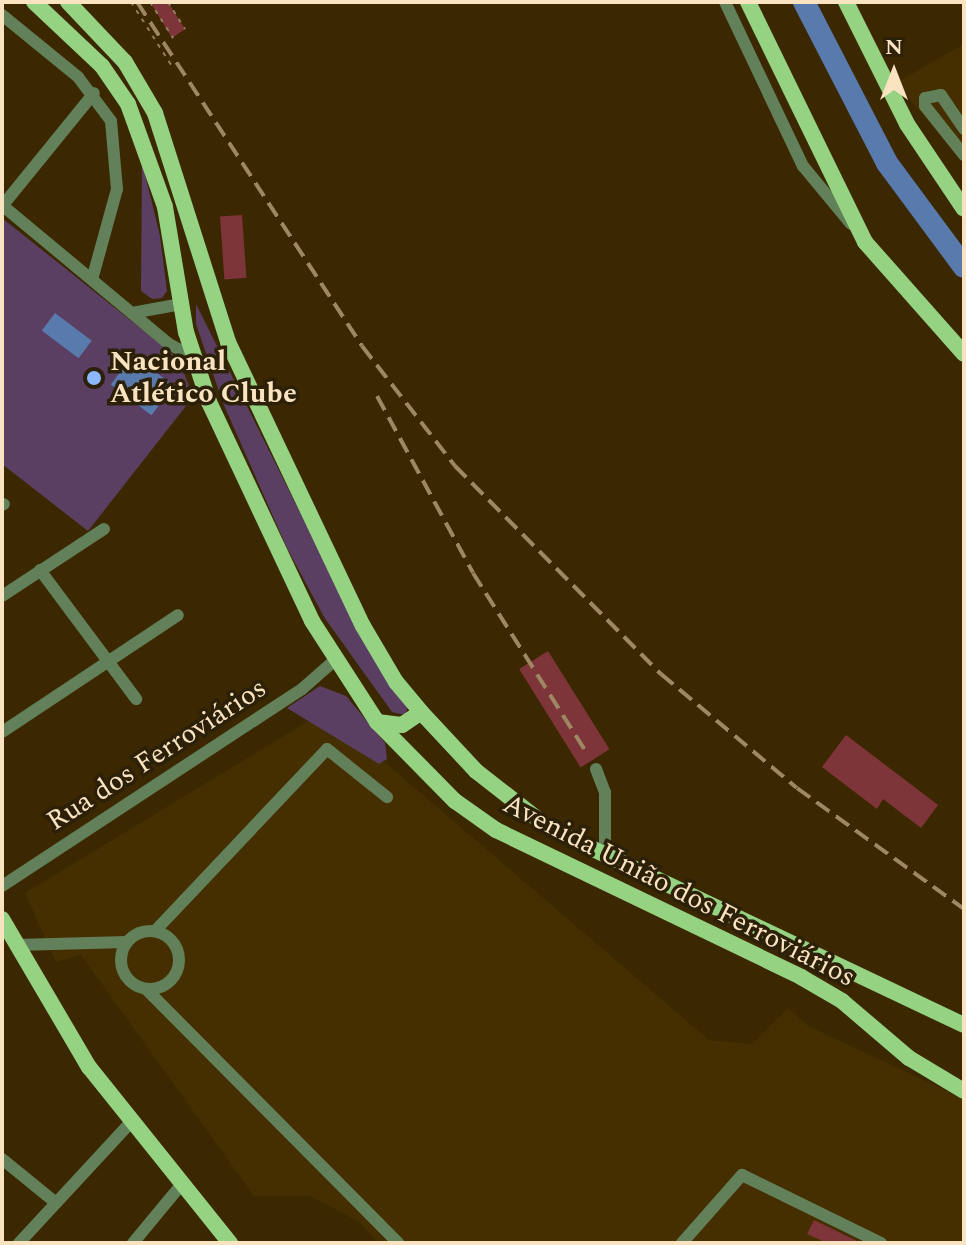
<!DOCTYPE html>
<meta charset="utf-8">
<style>
body{margin:0}
#map{position:relative;width:966px;height:1245px;overflow:hidden;background:#3c2800;font-family:Spectral,serif}
div>[style]{position:absolute}
.built>*{inset:0;background:#452e00}
.green>*{inset:0;background:#5b3f63}
.water>*{inset:0;background:#587aad;transform-origin:0 0}
.river>*{height:22px;margin:-11px;padding:0 11px;transform-origin:11px;border-radius:11px;background:#587aad}
.building>*{inset:0;background:#7e3539;transform-origin:0 0}
.path>*{height:2px;margin-top:-1px;transform-origin:0;background:repeating-linear-gradient(90deg,#937e59 0 4px,transparent 0 10px)}
.minor>*{height:12px;margin:-6px;padding:0 6px;transform-origin:6px;border-radius:6px;background:#628059}
.minor>.ring{margin:-6px;padding:0;box-sizing:content-box;background:none;border:12px solid #628059;border-radius:50%}
.major>*{height:16px;margin:-8px;padding:0 8px;transform-origin:8px;border-radius:8px;background:#95d383}
.rail>*{height:4px;margin-top:-2px;transform-origin:0;background:repeating-linear-gradient(90deg,#9d8863 0 16px,transparent 0 24px)}
.dots>*{width:22px;height:22px;translate:-50% -50%;box-sizing:border-box;border:4px solid #2d2009;border-radius:50%}
span{translate:-50% -50%;white-space:nowrap;text-align:center;line-height:1.15;-webkit-text-stroke:7px #2d2009;paint-order:stroke}
.poi-label{font-size:28px;color:#f9e3c1;font-weight:700}
.left{translate:0 -50%;text-align:left}
.street-label{font-size:28px;color:#f9e3c1}
.frame{position:absolute;inset:0;border:4px solid #f9e3c1;pointer-events:none}
.north{position:absolute;left:854px;top:32px;width:80px;height:80px;-webkit-text-stroke:6px #2d2009;paint-order:stroke;rotate:0deg;font-size:22px;font-weight:700;line-height:32px;text-align:center;color:#f9e3c1}
.north::after{content:'';display:block;margin:auto;width:28px;height:36px;background:#f9e3c1;clip-path:polygon(50% 0,100% 100%,50% 72%,0 100%)}
</style>
<div id="map">
<div class="built">
<i style="clip-path:polygon(964px 44px,964px 164px,896px 83px)"></i>
<i style="clip-path:polygon(325px 711px,709px 1040px,752px 1044px,788px 1008px,808px 1026px,964px 1099px,964px 1243px,379px 1243px,358px 1221px,310px 1196px,254px 1196px,81px 955px,56px 962px,25px 893px)"></i>
</div>
<div class="green">
<i style="clip-path:polygon(142px 162px,160px 236px,167px 291px,162px 298px,152px 299px,141px 291px)"></i>
<i style="clip-path:polygon(2px 218px,179px 359px,193px 397px,88px 531px,2px 464px)"></i>
<i style="clip-path:polygon(196px 304px,358px 629px,408px 707px,405px 715px,392px 712px,324px 617px,287px 548px,223px 403px,196px 324px)"></i>
<i style="clip-path:polygon(320px 686px,346px 696px,385px 743px,387px 759px,379px 764px,287px 708px)"></i>
</div>
<div class="water">
<i style="left:55px;top:313px;width:46px;height:22px;rotate:37deg"></i>
<i style="left:133px;top:355px;width:51px;height:37px;rotate:37deg"></i>
</div>
<div class="river">
<i style="left:804px;top:2px;width:181px;rotate:62.7deg"></i>
<i style="left:887px;top:163px;width:129px;rotate:53.5deg"></i>
</div>
<div class="building">
<i style="clip-path:polygon(150px 2px,168px 2px,185px 29px,172px 38px)"></i>
<i style="left:242px;top:215px;width:63px;height:22px;rotate:86deg"></i>
<i style="left:548px;top:651px;width:116px;height:34px;rotate:58deg"></i>
<i style="clip-path:polygon(846px 735px,938px 805px,921px 828px,883px 799px,877px 809px,822px 767px)"></i>
<i style="clip-path:polygon(814px 1220px,861px 1243px,827px 1243px,807px 1234px)"></i>
</div>
<div class="path">
<i style="left:131px;top:2px;width:78px;rotate:57.5deg"></i>
<i style="left:150px;top:2px;width:43px;rotate:57.4deg"></i>
<i style="left:168px;top:2px;width:32px;rotate:58deg"></i>
</div>
<div class="minor">
<i style="left:725px;top:2px;width:182px;rotate:64.6deg"></i>
<i style="left:803px;top:166px;width:75px;rotate:50.4deg"></i>
<i style="left:2px;top:15px;width:98px;rotate:39.2deg"></i>
<i style="left:78px;top:77px;width:55px;rotate:53.1deg"></i>
<i style="left:111px;top:121px;width:68px;rotate:85deg"></i>
<i style="left:117px;top:189px;width:90px;rotate:105.4deg"></i>
<i style="left:964px;top:129px;width:41px;rotate:-124.1deg"></i>
<i style="left:941px;top:95px;width:16px;rotate:169deg"></i>
<i style="left:925px;top:98px;width:8px;rotate:90deg"></i>
<i style="left:925px;top:106px;width:63px;rotate:51.5deg"></i>
<i style="left:2px;top:205px;width:217px;rotate:39.8deg"></i>
<i style="left:169px;top:344px;width:26px;rotate:28deg"></i>
<i style="left:3px;top:205px;width:144px;rotate:-50.9deg"></i>
<i style="left:132px;top:313px;width:50px;rotate:-10.4deg"></i>
<i style="left:2px;top:505px;width:2px;rotate:-27deg"></i>
<i style="left:40px;top:570px;width:161px;rotate:53.3deg"></i>
<i style="left:2px;top:596px;width:122px;rotate:-33.3deg"></i>
<i style="left:2px;top:732px;width:211px;rotate:-33.6deg"></i>
<i style="left:596px;top:769px;width:25px;rotate:69deg"></i>
<i style="left:605px;top:792px;width:65px;rotate:90deg"></i>
<i style="left:2px;top:886px;width:359px;rotate:-33.3deg"></i>
<i style="left:302px;top:689px;width:44px;rotate:-41.3deg"></i>
<i style="left:155px;top:931px;width:250px;rotate:-46.6deg"></i>
<i style="left:327px;top:749px;width:77px;rotate:38.7deg"></i>
<i class="ring" style="left:121px;top:931px;width:46px;height:46px"></i>
<i style="left:16px;top:945px;width:111px;rotate:-1.5deg"></i>
<i style="left:146px;top:989px;width:358px;rotate:45.2deg"></i>
<i style="left:2px;top:1159px;width:68px;rotate:39.1deg"></i>
<i style="left:19px;top:1243px;width:163px;rotate:-47.2deg"></i>
<i style="left:133px;top:1243px;width:75px;rotate:-50.4deg"></i>
<i style="left:682px;top:1243px;width:91px;rotate:-48.6deg"></i>
<i style="left:742px;top:1175px;width:155px;rotate:26.1deg"></i>
</div>
<div class="major">
<i style="left:34px;top:2px;width:93px;rotate:43.3deg"></i>
<i style="left:102px;top:66px;width:46px;rotate:55.6deg"></i>
<i style="left:128px;top:104px;width:109px;rotate:70.2deg"></i>
<i style="left:165px;top:207px;width:127px;rotate:80.5deg"></i>
<i style="left:186px;top:332px;width:74px;rotate:71.8deg"></i>
<i style="left:209px;top:402px;width:242px;rotate:64.8deg"></i>
<i style="left:312px;top:621px;width:120px;rotate:57.2deg"></i>
<i style="left:377px;top:722px;width:111px;rotate:45.4deg"></i>
<i style="left:455px;top:801px;width:50px;rotate:35.3deg"></i>
<i style="left:496px;top:830px;width:339px;rotate:25.7deg"></i>
<i style="left:801px;top:977px;width:48px;rotate:30.3deg"></i>
<i style="left:842px;top:1001px;width:88px;rotate:40.4deg"></i>
<i style="left:909px;top:1058px;width:64px;rotate:31deg"></i>
<i style="left:68px;top:2px;width:83px;rotate:46.5deg"></i>
<i style="left:125px;top:62px;width:59px;rotate:59.5deg"></i>
<i style="left:155px;top:113px;width:240px;rotate:72.3deg"></i>
<i style="left:228px;top:342px;width:314px;rotate:64.6deg"></i>
<i style="left:363px;top:626px;width:65px;rotate:59.5deg"></i>
<i style="left:396px;top:682px;width:39px;rotate:50deg"></i>
<i style="left:421px;top:712px;width:81px;rotate:47deg"></i>
<i style="left:476px;top:771px;width:93px;rotate:38deg"></i>
<i style="left:549px;top:828px;width:459px;rotate:25.4deg"></i>
<i style="left:748px;top:2px;width:267px;rotate:64deg"></i>
<i style="left:865px;top:242px;width:149px;rotate:48.5deg"></i>
<i style="left:846px;top:2px;width:136px;rotate:63.4deg"></i>
<i style="left:907px;top:124px;width:102px;rotate:56.2deg"></i>
<i style="left:377px;top:722px;width:25px;rotate:7deg"></i>
<i style="left:402px;top:725px;width:23px;rotate:-34deg"></i>
<i style="left:2px;top:919px;width:172px;rotate:59.6deg"></i>
<i style="left:89px;top:1067px;width:226px;rotate:51.3deg"></i>
</div>
<div class="rail">
<i style="left:137px;top:2px;width:411px;rotate:56.8deg"></i>
<i style="left:362px;top:346px;width:152px;rotate:52.2deg"></i>
<i style="left:455px;top:466px;width:293px;rotate:45.3deg"></i>
<i style="left:661px;top:674px;width:177px;rotate:40deg"></i>
<i style="left:797px;top:788px;width:206px;rotate:35.9deg"></i>
<i style="left:377px;top:396px;width:201px;rotate:61.5deg"></i>
<i style="left:473px;top:573px;width:215px;rotate:57.7deg"></i>
</div>
<div class="dots">
<i style="left:94px;top:378px;background:#8db9fc"></i>
</div>
<div class="poi-label">
<span class="left" style="left:110px;top:378px">Nacional<br>Atlético Clube</span>
</div>
<div class="street-label">
<span style="left:157px;top:755px;rotate:-33deg">Rua dos Ferroviários</span>
<span style="left:679px;top:891px;rotate:27deg">Avenida União dos Ferroviários</span>
</div>
<div class="frame"></div>
<div class="north">N</div>
</div>
